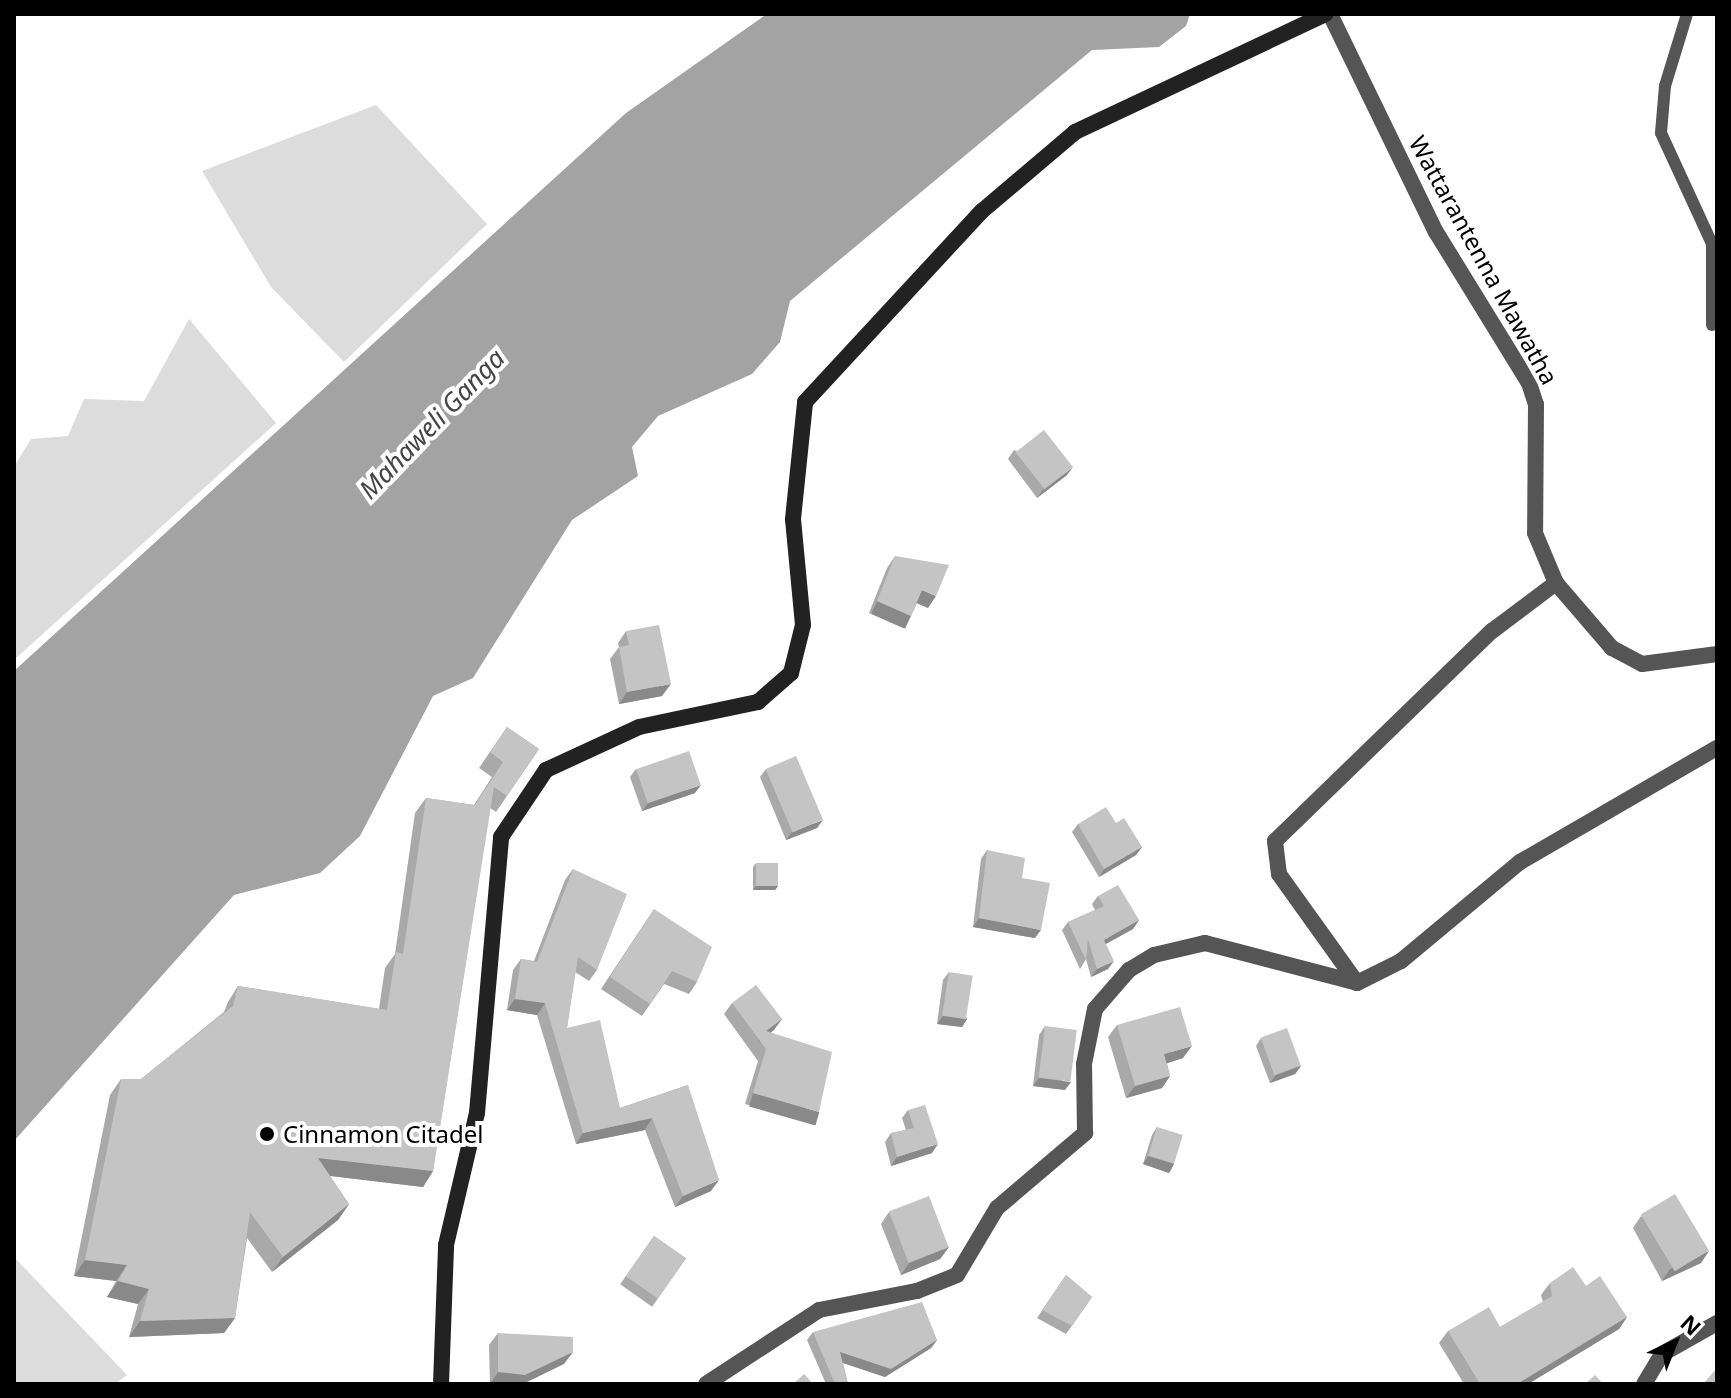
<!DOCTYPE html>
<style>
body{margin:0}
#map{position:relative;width:1731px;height:1398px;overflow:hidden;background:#fff;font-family:"Noto Sans",sans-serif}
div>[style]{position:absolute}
.green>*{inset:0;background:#dcdcdc}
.water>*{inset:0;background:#a3a3a3}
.lane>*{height:12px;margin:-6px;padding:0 6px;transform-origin:6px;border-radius:6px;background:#555}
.street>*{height:16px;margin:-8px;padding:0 8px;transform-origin:8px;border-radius:8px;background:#555}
.secondary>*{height:16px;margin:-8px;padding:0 8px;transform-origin:8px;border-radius:8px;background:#222}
.wall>*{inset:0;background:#a9a9a9;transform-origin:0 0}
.shaded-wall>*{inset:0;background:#898989;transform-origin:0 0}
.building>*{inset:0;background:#c4c4c4;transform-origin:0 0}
.dots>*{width:22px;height:22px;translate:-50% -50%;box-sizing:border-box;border:4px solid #fff;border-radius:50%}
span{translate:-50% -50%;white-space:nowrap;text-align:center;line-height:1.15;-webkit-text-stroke:8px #fff;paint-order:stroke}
.street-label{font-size:24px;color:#000}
.poi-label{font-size:24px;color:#000}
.left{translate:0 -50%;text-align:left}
.water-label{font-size:26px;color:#444;font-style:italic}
.frame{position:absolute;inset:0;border:16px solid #000;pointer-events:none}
.north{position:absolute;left:1635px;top:1302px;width:80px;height:80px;-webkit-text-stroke:6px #fff;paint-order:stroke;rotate:43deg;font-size:22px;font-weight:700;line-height:32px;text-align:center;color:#000}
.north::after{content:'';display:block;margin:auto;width:28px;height:36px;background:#000;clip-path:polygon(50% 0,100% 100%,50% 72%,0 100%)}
</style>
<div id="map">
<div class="green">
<i style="clip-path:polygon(376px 105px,487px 224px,344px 362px,271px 287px,202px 171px)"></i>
<i style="clip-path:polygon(189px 319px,276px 423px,14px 660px,14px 467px,31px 439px,68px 436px,84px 399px,144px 401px)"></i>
<i style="clip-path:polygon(14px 1257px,127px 1375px,115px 1384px,14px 1384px)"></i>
</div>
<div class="water">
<i style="clip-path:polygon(767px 14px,1190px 14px,1186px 26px,1159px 47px,1092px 50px,790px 301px,780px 342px,752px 374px,658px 416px,632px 447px,638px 476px,572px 520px,473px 678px,433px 696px,360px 836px,320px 873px,234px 895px,14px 1141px,14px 671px,626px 113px)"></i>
</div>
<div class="lane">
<i style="left:1687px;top:14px;width:75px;rotate:107deg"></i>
<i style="left:1665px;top:86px;width:47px;rotate:94.9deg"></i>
<i style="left:1661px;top:133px;width:122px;rotate:65.3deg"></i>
<i style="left:1712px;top:244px;width:81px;rotate:90deg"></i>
</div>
<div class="street">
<i style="left:1330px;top:14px;width:242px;rotate:64.1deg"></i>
<i style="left:1436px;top:232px;width:177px;rotate:58.4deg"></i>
<i style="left:1529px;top:383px;width:22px;rotate:72deg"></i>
<i style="left:1536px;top:404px;width:129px;rotate:90.4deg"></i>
<i style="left:1535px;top:533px;width:54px;rotate:67.2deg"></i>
<i style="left:1556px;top:583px;width:86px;rotate:49.3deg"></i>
<i style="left:1612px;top:648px;width:34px;rotate:28deg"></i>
<i style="left:1642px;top:664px;width:76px;rotate:-7.6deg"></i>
<i style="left:1357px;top:983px;width:134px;rotate:-125.6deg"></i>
<i style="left:1279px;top:874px;width:33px;rotate:-97deg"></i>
<i style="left:1275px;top:841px;width:302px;rotate:-44.1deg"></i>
<i style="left:1492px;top:631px;width:80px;rotate:-36.9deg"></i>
<i style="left:706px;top:1384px;width:135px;rotate:-33.2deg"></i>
<i style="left:819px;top:1310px;width:100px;rotate:-11deg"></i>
<i style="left:917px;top:1291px;width:43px;rotate:-21.8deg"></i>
<i style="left:957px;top:1275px;width:78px;rotate:-59.2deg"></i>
<i style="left:997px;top:1208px;width:116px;rotate:-40.4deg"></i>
<i style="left:1085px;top:1133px;width:69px;rotate:-90.8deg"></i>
<i style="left:1084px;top:1064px;width:56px;rotate:-78.7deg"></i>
<i style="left:1095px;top:1009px;width:52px;rotate:-48.9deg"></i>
<i style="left:1129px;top:970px;width:29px;rotate:-31deg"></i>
<i style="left:1154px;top:955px;width:52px;rotate:-13.2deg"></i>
<i style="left:1205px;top:943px;width:157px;rotate:14.7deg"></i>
<i style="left:1357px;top:983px;width:49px;rotate:-26.6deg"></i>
<i style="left:1401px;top:961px;width:155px;rotate:-39.8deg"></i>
<i style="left:1520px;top:862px;width:228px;rotate:-30.1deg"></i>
<i style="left:1644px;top:1384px;width:35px;rotate:-59deg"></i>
<i style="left:1662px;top:1354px;width:63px;rotate:-29.4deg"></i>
</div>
<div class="secondary">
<i style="left:441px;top:1384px;width:139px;rotate:-87.9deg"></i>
<i style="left:446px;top:1245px;width:136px;rotate:-76.8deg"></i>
<i style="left:477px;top:1113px;width:277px;rotate:-85deg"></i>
<i style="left:501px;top:837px;width:81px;rotate:-56.1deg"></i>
<i style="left:546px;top:770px;width:102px;rotate:-24.8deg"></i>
<i style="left:639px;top:727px;width:122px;rotate:-11.9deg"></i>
<i style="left:758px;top:702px;width:44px;rotate:-41.3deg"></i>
<i style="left:791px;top:673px;width:49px;rotate:-76deg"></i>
<i style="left:803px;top:625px;width:106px;rotate:-95.4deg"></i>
<i style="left:793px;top:519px;width:118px;rotate:-84.1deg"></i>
<i style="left:805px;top:402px;width:260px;rotate:-47.2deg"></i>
<i style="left:982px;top:211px;width:122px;rotate:-40.3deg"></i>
<i style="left:1075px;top:132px;width:277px;rotate:-25.2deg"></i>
</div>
<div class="wall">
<i style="clip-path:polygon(1014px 450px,1067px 475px,1037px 498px,1008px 459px)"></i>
<i style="clip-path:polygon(895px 556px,928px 608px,917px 603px,911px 616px,903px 628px,869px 613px,887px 568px)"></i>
<i style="clip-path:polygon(626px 631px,662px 696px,619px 704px,610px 659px,619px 647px,618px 643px)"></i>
<i style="clip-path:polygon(507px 727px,539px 749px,496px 812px,490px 808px,433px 1171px,423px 1187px,330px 1176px,349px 1204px,338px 1220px,272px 1272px,247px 1238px,235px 1318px,224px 1333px,129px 1337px,138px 1304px,107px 1297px,116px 1281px,74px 1276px,110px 1095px,121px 1079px,141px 1079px,224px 1012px,228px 1002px,238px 986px,379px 1009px,385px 968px,395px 954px,415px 813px,426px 798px,474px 805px,492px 777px,479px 768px)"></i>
<i style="clip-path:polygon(636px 769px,695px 793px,642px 811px,630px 777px)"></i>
<i style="clip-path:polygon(766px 769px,817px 828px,786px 840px,760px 777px)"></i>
<i style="clip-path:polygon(1116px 823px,1142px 847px,1136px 855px,1099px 877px,1072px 832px,1078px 824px)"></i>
<i style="clip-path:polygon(987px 850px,1022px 878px,1035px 938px,973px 927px,981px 859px)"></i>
<i style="clip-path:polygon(756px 863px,778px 886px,775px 890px,753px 890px,753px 867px)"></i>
<i style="clip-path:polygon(573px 869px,597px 970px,589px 981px,575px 972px,567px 1028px,620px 1108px,688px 1085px,711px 1191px,675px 1207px,645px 1130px,576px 1144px,537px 1015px,507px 1010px,513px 970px,521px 959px,534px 961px,565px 880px)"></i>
<i style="clip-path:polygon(1098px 896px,1139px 920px,1133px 929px,1106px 944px,1108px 969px,1091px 977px,1086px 959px,1080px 969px,1062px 930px,1068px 922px,1095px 910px,1092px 904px)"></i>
<i style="clip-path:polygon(654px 909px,697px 982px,689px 994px,664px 984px,642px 1016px,601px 989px)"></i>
<i style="clip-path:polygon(949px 972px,967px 1019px,962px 1027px,937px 1024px,943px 980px)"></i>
<i style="clip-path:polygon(732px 1003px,782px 1019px,771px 1032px,811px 1123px,745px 1104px,758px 1061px,724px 1014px)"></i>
<i style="clip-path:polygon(1117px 1025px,1183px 1058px,1167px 1063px,1170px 1076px,1162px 1088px,1126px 1098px,1108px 1037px)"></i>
<i style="clip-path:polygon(1045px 1026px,1065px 1090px,1033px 1086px,1039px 1035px)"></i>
<i style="clip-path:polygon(1261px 1038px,1301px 1066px,1295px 1074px,1270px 1083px,1256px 1046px)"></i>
<i style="clip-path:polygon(908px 1110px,932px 1153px,891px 1166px,885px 1142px,891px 1133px,906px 1130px,902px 1118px)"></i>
<i style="clip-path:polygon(1157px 1127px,1174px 1164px,1169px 1173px,1143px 1164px,1152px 1135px)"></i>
<i style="clip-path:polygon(889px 1212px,949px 1247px,940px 1259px,901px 1275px,881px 1224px)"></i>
<i style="clip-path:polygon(1641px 1216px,1701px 1263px,1662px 1281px,1633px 1228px)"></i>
<i style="left:654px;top:1236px;width:39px;height:59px;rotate:35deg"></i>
<i style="clip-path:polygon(1066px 1275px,1092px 1297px,1066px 1334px,1037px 1318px)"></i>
<i style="clip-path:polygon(1550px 1283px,1586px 1286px,1627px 1317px,1619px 1329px,1528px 1384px,1464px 1384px,1439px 1343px,1448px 1331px,1500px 1327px,1543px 1302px,1541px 1295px)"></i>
<i style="clip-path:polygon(813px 1332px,937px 1340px,931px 1348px,885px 1377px,843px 1363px,848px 1384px,826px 1384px,807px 1340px)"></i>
<i style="clip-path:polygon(498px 1333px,564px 1364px,490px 1384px,489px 1345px)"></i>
</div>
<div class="shaded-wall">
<i style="clip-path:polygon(1073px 467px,1067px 475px,1037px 498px,1043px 490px)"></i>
<i style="clip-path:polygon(922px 590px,936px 596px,928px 608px,914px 602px)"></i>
<i style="left:877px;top:601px;width:37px;height:14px;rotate:24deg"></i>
<i style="clip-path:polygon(671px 684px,662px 696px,619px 704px,627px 692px)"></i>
<i style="clip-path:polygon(701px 785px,695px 793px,642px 811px,648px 803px)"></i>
<i style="clip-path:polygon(823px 820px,817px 828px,786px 840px,792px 832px)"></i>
<i style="clip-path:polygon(1142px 847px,1136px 855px,1099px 877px,1104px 869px)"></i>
<i style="clip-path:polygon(756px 886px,778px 886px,775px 890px,753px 890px)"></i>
<i style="clip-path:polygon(979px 918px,1041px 930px,1035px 938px,973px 927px)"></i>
<i style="clip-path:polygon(1139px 920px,1133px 929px,1098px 948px,1104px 940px)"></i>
<i style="clip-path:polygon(1114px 961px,1108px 969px,1091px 977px,1097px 969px)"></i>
<i style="clip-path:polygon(515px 999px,545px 1003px,537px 1015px,507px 1010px)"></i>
<i style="clip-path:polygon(943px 1016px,967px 1019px,962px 1027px,937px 1024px)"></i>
<i style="clip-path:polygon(782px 1019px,774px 1030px,758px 1042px,766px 1031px)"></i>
<i style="clip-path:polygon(1192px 1046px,1183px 1058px,1156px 1067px,1164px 1054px)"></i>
<i style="clip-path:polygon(1301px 1066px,1295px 1074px,1270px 1083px,1276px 1075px)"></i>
<i style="clip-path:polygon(1170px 1076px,1162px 1088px,1126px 1098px,1135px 1086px)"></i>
<i style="clip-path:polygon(1039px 1078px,1071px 1082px,1065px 1090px,1033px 1086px)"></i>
<i style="left:753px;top:1093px;width:69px;height:14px;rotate:16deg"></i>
<i style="clip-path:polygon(652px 1118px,645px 1130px,576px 1144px,583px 1133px)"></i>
<i style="clip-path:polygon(938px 1144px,932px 1153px,891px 1166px,897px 1157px)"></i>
<i style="clip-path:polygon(1148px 1156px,1174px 1164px,1169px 1173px,1143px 1164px)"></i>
<i style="clip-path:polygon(318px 1158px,433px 1171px,423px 1187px,307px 1173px)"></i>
<i style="clip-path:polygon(719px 1180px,711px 1191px,675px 1207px,683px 1196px)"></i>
<i style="clip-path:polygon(349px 1204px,338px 1220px,272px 1272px,283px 1257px)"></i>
<i style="clip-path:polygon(949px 1247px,940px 1259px,901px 1275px,909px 1263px)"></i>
<i style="clip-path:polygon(1709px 1251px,1701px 1263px,1662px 1281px,1670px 1269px)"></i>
<i style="clip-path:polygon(85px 1260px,127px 1265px,116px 1281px,74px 1276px)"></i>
<i style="clip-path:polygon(118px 1281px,149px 1289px,138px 1304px,107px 1297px)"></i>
<i style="clip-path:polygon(1627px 1317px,1619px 1329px,1528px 1384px,1517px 1384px)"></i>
<i style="clip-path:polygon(235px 1318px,224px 1333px,129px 1337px,140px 1321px)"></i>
<i style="clip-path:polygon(937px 1340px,931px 1348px,885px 1377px,834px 1360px,840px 1352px)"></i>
<i style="clip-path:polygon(573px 1352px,564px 1364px,523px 1384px,490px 1384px,498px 1372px)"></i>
</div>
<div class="building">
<i style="left:1044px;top:430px;width:47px;height:36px;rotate:52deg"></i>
<i style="clip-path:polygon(895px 556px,949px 565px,936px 596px,922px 590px,911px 616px,877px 601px)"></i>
<i style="clip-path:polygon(659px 625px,671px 684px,627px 692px,619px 647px,629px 645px,626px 631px)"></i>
<i style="clip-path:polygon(507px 727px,539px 749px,507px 796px,494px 787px,433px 1171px,318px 1158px,349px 1204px,283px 1257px,250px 1212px,235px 1318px,140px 1321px,149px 1289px,118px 1281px,127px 1265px,85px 1260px,121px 1079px,141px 1079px,233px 1006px,238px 986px,387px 1010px,396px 952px,403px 954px,426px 798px,475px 805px,503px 762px,490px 752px)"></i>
<i style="left:689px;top:751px;width:36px;height:56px;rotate:71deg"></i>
<i style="left:796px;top:756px;width:69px;height:33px;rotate:67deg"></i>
<i style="clip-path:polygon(1106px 807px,1116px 823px,1124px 818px,1142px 847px,1104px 869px,1078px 824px)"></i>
<i style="clip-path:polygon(987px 850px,1025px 858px,1022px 878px,1050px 883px,1041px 930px,979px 918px)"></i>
<i style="left:756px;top:863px;width:22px;height:23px"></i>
<i style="clip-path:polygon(573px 869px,627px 894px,597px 970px,578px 957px,567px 1028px,600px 1020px,620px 1108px,688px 1085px,719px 1180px,683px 1196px,652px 1118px,583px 1133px,545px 1003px,515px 999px,521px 959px,537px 962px)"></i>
<i style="clip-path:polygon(1118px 885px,1139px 920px,1104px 940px,1114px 961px,1097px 969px,1088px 939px,1086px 960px,1068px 922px,1104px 906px,1098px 896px)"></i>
<i style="clip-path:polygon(654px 909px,712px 947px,697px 982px,672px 971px,650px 1004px,610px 977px)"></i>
<i style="left:949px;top:972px;width:24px;height:44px;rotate:9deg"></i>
<i style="clip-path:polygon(756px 985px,782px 1019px,766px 1031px,832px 1052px,819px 1112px,753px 1093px,766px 1049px,732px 1003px)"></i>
<i style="clip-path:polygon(1180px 1007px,1192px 1046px,1164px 1054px,1170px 1076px,1135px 1086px,1117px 1025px)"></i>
<i style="left:1045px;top:1026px;width:32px;height:52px;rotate:7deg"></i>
<i style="left:1287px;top:1028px;width:40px;height:28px;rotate:70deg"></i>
<i style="clip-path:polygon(925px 1105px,938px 1144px,897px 1157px,891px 1133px,914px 1128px,908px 1110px)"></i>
<i style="left:1157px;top:1127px;width:27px;height:30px;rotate:17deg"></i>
<i style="left:1675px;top:1194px;width:66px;height:40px;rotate:59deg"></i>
<i style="left:929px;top:1196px;width:55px;height:43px;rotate:69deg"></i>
<i style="left:654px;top:1236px;width:39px;height:49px;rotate:35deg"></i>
<i style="clip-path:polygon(1573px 1267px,1586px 1286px,1600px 1276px,1627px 1317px,1517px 1384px,1480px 1384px,1448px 1331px,1489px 1307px,1500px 1327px,1552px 1296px,1550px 1283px)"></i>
<i style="clip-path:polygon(1066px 1275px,1092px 1297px,1072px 1326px,1042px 1310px)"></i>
<i style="clip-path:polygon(922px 1302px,937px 1340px,891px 1369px,840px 1352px,848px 1384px,835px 1384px,813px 1332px)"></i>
<i style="clip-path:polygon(498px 1333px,573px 1337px,573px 1352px,525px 1375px,498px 1372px)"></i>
<i style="clip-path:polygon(1717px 1368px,1717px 1384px,1703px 1384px)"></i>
<i style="clip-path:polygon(804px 1374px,813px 1384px,793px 1384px)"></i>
<i style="clip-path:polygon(1595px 1375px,1603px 1384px,1585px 1384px)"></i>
</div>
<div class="dots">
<i style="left:267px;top:1134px;background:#000"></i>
</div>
<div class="street-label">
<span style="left:1484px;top:260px;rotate:61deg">Wattarantenna Mawatha</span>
</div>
<div class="poi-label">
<span class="left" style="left:283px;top:1134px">Cinnamon Citadel</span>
</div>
<div class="water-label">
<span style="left:432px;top:424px;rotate:-46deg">Mahaweli Ganga</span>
</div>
<div class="frame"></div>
<div class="north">N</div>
</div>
